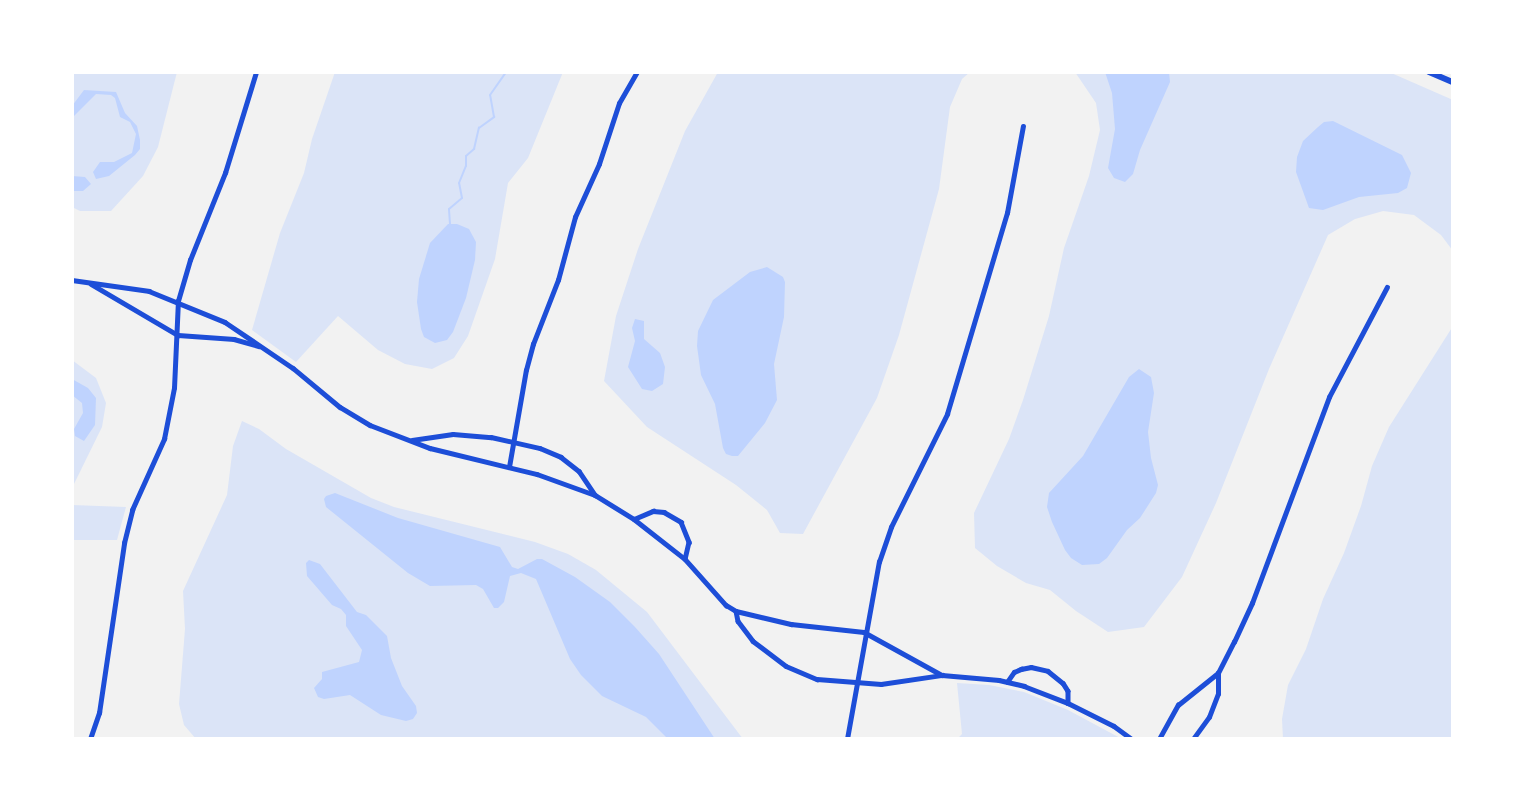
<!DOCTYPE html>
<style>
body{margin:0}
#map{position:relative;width:1525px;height:811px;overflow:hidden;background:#f2f2f2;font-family:Rubik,sans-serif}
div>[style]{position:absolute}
.green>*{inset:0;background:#dbe4f7}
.water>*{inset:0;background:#bfd3fe}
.stream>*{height:2px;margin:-1px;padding:0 1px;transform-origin:1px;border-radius:1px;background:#bfd3fe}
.minor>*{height:4.5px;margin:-2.25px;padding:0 2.25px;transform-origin:2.25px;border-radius:2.25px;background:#1d4ed8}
.tertiary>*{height:6px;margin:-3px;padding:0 3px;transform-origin:3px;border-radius:3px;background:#1d4ed8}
span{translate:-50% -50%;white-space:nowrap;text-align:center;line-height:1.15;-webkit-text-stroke:4.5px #fff;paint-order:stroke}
.frame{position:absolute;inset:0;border:74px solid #fff;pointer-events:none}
</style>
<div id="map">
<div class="green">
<i style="clip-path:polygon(72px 72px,177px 72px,158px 147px,143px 176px,111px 211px,80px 211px,72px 207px)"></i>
<i style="clip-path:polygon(335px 72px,563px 72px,528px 158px,508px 183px,495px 259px,468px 336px,454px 358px,432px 369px,405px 364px,378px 350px,338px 316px,296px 362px,252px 330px,280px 233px,304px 173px,312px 139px)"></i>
<i style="clip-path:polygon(718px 72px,970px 72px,962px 79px,950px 107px,939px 189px,899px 335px,877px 398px,803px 534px,780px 533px,767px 510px,736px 485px,647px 427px,604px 381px,616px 316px,638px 249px,685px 131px)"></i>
<i style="clip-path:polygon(1075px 72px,1389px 72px,1453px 100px,1453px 251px,1441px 235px,1414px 215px,1383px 211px,1355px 219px,1328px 235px,1269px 369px,1216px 503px,1182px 577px,1144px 627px,1108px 632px,1076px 611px,1050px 590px,1026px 583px,997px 566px,975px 548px,974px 513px,1009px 439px,1023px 400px,1049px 316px,1064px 248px,1089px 176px,1100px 130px,1096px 103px)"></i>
<i style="clip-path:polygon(1453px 326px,1453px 739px,1283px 739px,1282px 719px,1288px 685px,1306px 649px,1323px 599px,1344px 553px,1361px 506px,1372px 466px,1389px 427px)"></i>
<i style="clip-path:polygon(72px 360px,96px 378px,106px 403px,102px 427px,72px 488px)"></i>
<i style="clip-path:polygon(242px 421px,259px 429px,286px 449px,371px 498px,394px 507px,535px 542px,568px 554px,596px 570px,647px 612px,743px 739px,196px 739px,184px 725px,179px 704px,185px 629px,183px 591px,227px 495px,233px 446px)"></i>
<i style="clip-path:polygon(72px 505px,126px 507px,117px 540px,72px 540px)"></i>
<i style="clip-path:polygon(957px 683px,989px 685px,1024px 692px,1068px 710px,1122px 739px,957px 739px,962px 734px)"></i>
</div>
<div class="water">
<i style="clip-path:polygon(1105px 72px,1169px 72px,1170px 82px,1140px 150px,1133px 174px,1125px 182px,1114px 178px,1108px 168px,1115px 129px,1112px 93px)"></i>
<i style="clip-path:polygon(84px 90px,116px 92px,125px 113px,137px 126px,140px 140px,140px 149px,135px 155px,109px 176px,96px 179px,93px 172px,100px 162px,114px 162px,132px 153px,136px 134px,130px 122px,120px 117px,115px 98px,111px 95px,96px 94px,72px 118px,72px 106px)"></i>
<i style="clip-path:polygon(1333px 121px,1402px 155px,1411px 173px,1407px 188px,1398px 193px,1359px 197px,1323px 210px,1309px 208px,1296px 172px,1297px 157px,1303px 141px,1318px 127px,1324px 122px)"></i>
<i style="clip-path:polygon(72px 176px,85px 177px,91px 184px,83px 191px,72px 191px)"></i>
<i style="clip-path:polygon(448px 224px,457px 224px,469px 229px,476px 242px,475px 260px,466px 298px,453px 332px,447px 340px,435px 343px,424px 337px,421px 329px,417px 302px,419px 279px,430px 243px)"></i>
<i style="clip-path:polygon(767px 267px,783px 277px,785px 282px,784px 317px,774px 364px,777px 400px,765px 423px,738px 456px,732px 456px,726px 454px,723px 448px,715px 404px,701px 375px,697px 346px,698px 331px,713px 300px,750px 272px)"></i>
<i style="clip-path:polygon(635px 319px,644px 321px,644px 339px,660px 353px,665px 367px,663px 384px,652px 391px,642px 389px,628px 367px,635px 341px,632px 328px)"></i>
<i style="clip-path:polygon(1139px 369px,1151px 377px,1154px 393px,1148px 432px,1151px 458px,1158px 485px,1156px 493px,1140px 518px,1127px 530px,1107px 558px,1099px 564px,1082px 565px,1071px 558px,1065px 550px,1052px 522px,1047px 507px,1049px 493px,1083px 456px,1129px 377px)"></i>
<i style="clip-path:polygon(72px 379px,88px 388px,96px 398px,95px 425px,84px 441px,75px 436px,74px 429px,83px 413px,82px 403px,72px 395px)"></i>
<i style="clip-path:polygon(335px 493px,398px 518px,500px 547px,512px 567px,518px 569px,537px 559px,542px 559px,575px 577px,610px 602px,635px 627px,659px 654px,715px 739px,668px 739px,646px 717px,602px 696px,581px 675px,570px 659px,536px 579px,521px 573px,510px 576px,504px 602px,498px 608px,494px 608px,483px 589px,476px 585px,430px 586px,408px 573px,326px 507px,324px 499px,326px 496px)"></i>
<i style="clip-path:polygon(309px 560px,320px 564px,357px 612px,366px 615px,387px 636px,391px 658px,402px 686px,416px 706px,417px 713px,413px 719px,406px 721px,381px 715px,350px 695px,324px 699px,318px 697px,314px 688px,322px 679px,322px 672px,359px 662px,362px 650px,346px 626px,346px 615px,341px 609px,332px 605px,307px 576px,306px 563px)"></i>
</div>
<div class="stream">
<i style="left:450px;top:224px;width:15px;rotate:-94deg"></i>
<i style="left:449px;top:209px;width:17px;rotate:-40deg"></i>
<i style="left:462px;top:198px;width:15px;rotate:-101deg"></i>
<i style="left:459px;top:183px;width:18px;rotate:-68deg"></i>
<i style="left:466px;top:166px;width:10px;rotate:-90deg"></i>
<i style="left:466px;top:156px;width:11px;rotate:-41deg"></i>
<i style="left:474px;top:149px;width:22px;rotate:-77deg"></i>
<i style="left:479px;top:128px;width:19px;rotate:-36deg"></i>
<i style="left:494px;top:117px;width:22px;rotate:-100deg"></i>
<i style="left:490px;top:95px;width:28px;rotate:-55deg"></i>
</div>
<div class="minor">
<i style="left:72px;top:280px;width:78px;rotate:8.1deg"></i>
<i style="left:149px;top:291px;width:82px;rotate:22.2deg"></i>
<i style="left:225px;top:322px;width:82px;rotate:34.1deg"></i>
<i style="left:293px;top:368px;width:61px;rotate:39.7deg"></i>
<i style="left:340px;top:407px;width:35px;rotate:31deg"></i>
<i style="left:370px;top:425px;width:64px;rotate:21deg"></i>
<i style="left:430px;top:448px;width:110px;rotate:13.7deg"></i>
<i style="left:537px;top:474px;width:62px;rotate:19.9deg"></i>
<i style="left:595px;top:495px;width:46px;rotate:31.6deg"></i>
<i style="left:634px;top:519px;width:65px;rotate:38.1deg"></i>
<i style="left:685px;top:559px;width:62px;rotate:48.3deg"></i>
<i style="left:726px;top:605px;width:12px;rotate:31deg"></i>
<i style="left:736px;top:611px;width:57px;rotate:13.3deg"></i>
<i style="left:791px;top:624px;width:73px;rotate:6.3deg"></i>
<i style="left:864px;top:632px;width:89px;rotate:28.9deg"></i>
<i style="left:91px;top:284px;width:101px;rotate:30.4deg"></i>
<i style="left:178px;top:335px;width:56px;rotate:4.1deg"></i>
<i style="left:234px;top:339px;width:26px;rotate:16deg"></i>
<i style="left:412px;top:440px;width:41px;rotate:-8.3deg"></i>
<i style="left:453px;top:434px;width:38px;rotate:5deg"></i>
<i style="left:491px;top:437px;width:50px;rotate:12.7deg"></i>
<i style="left:540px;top:448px;width:23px;rotate:23deg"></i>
<i style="left:561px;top:457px;width:23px;rotate:38deg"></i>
<i style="left:579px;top:471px;width:29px;rotate:56deg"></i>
<i style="left:509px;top:467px;width:98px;rotate:-80.1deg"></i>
<i style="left:526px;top:370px;width:27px;rotate:-75deg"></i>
<i style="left:533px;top:344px;width:69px;rotate:-68.7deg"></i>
<i style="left:558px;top:280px;width:65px;rotate:-74.9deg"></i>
<i style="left:575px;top:217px;width:58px;rotate:-65.6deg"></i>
<i style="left:599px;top:164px;width:64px;rotate:-71.8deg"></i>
<i style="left:619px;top:103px;width:36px;rotate:-60deg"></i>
<i style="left:634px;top:519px;width:21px;rotate:-23deg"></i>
<i style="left:653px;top:511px;width:11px;rotate:5deg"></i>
<i style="left:664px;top:512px;width:20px;rotate:30deg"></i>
<i style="left:681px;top:522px;width:22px;rotate:68deg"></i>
<i style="left:689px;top:542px;width:17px;rotate:103deg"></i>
<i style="left:736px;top:611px;width:10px;rotate:79deg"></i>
<i style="left:738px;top:621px;width:25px;rotate:53deg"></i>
<i style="left:753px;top:641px;width:41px;rotate:37.1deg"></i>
<i style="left:786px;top:666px;width:34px;rotate:23deg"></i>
<i style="left:817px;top:679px;width:64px;rotate:4.5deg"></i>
<i style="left:881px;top:684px;width:62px;rotate:-8.4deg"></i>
<i style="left:942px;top:675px;width:57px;rotate:5deg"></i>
<i style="left:999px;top:680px;width:26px;rotate:13deg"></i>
<i style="left:1024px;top:686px;width:47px;rotate:21.1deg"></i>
<i style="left:1068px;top:703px;width:51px;rotate:26.6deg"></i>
<i style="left:1114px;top:726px;width:22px;rotate:36deg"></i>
<i style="left:1007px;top:682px;width:12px;rotate:-55deg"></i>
<i style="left:1014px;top:672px;width:8px;rotate:-23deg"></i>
<i style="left:1021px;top:669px;width:10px;rotate:-11deg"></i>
<i style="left:1031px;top:667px;width:17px;rotate:13deg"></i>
<i style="left:1048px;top:671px;width:19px;rotate:39deg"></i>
<i style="left:1063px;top:683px;width:9px;rotate:58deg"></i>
<i style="left:1068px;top:691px;width:12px;rotate:90deg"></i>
<i style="left:90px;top:739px;width:28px;rotate:-71deg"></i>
<i style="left:99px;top:713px;width:172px;rotate:-81.6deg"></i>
<i style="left:124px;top:543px;width:34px;rotate:-76deg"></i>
<i style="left:132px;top:510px;width:78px;rotate:-65.7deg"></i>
<i style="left:164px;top:439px;width:52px;rotate:-78.9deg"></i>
<i style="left:174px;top:388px;width:87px;rotate:-87.4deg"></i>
<i style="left:178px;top:301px;width:43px;rotate:-73.7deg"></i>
<i style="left:190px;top:260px;width:94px;rotate:-68.1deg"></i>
<i style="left:225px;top:173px;width:106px;rotate:-72.9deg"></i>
<i style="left:847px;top:739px;width:180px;rotate:-79.8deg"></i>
<i style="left:879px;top:562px;width:37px;rotate:-71deg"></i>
<i style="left:891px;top:527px;width:126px;rotate:-63.6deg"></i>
<i style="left:947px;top:414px;width:210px;rotate:-73.4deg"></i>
<i style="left:1007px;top:213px;width:88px;rotate:-79.6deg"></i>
<i style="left:1159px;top:739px;width:39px;rotate:-61deg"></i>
<i style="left:1178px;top:705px;width:51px;rotate:-38.7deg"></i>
<i style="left:1218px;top:673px;width:35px;rotate:-63deg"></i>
<i style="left:1234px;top:642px;width:43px;rotate:-65.2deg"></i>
<i style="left:1252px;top:603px;width:220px;rotate:-69.5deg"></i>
<i style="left:1329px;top:397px;width:124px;rotate:-62.2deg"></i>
<i style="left:1193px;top:739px;width:27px;rotate:-54deg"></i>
<i style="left:1209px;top:717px;width:25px;rotate:-69deg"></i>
<i style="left:1218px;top:694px;width:21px;rotate:-90deg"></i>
</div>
<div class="tertiary">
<i style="left:1429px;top:72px;width:26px;rotate:23deg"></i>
</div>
<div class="frame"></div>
</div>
